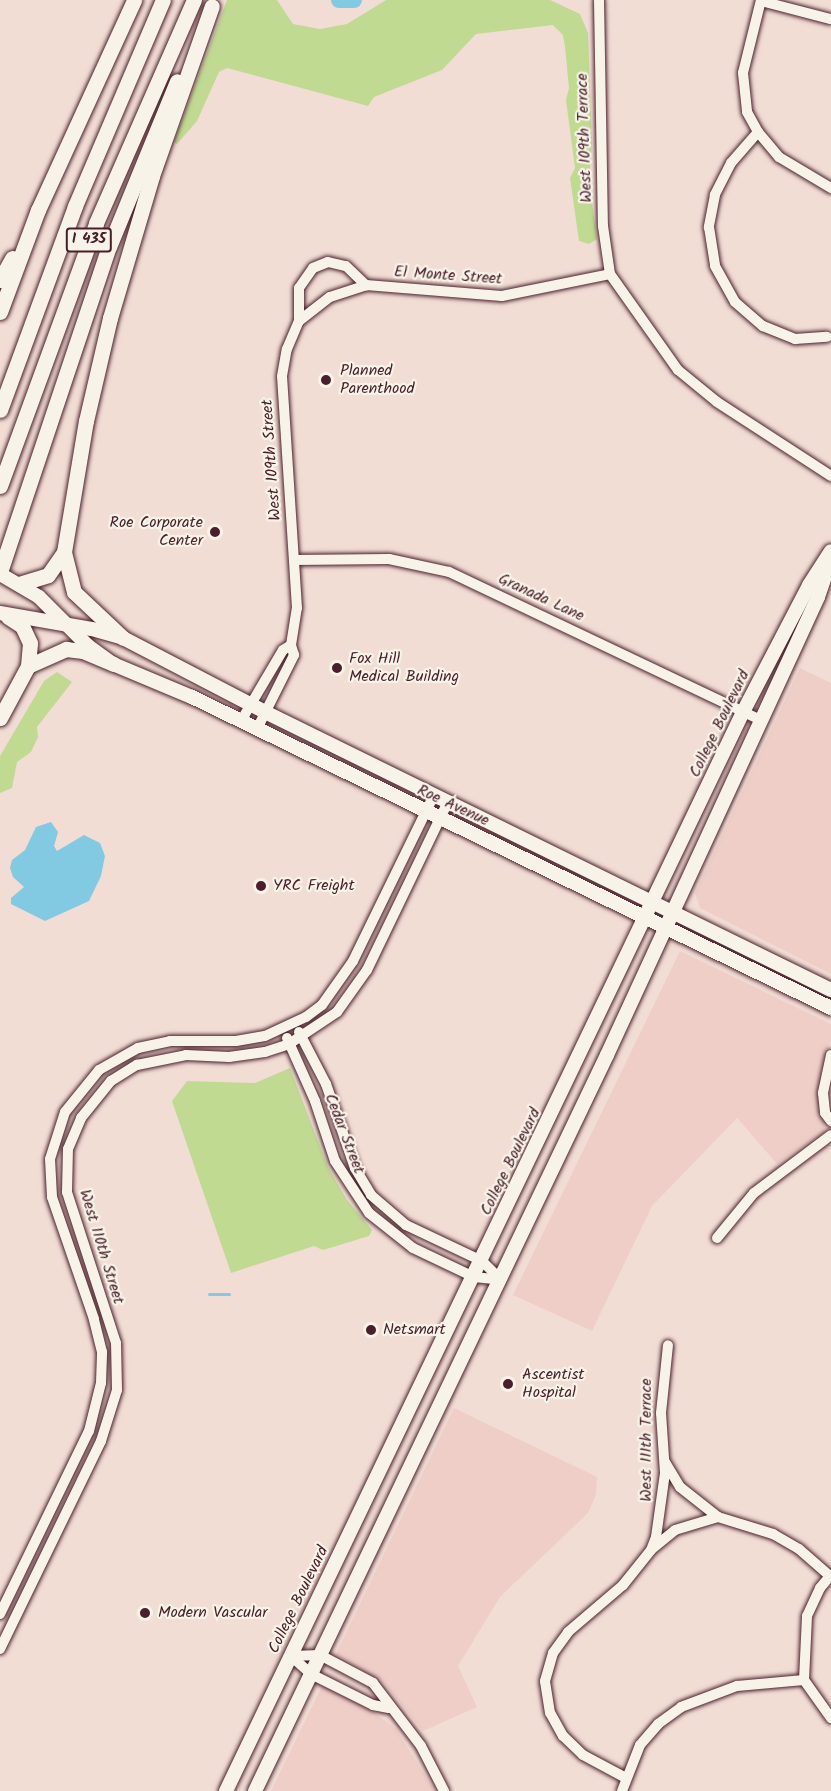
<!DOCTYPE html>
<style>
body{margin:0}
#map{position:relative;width:831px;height:1791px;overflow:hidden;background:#f2ddd5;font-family:Kalam,sans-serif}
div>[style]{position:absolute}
.built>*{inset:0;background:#efcec8}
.green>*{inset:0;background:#c0da91}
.water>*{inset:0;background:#82cae2}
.stream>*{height:3px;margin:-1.5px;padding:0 1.5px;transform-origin:1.5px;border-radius:1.5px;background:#82cae2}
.river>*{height:16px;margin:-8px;padding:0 8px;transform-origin:8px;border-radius:8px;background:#82cae2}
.roads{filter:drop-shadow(0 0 2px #4a1f2b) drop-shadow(0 0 2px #4a1f2b)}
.minor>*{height:10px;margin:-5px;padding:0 5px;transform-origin:5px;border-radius:5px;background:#f7f3e8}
.major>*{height:14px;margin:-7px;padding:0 7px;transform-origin:7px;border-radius:7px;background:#f7f3e8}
.highway>*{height:15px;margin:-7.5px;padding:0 7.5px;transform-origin:7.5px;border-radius:7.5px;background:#f7f3e8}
.dots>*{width:16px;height:16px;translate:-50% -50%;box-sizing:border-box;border:3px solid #f7f3e8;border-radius:50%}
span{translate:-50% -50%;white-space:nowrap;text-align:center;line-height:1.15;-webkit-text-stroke:4.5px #f7f3e8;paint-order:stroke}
.shield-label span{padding:2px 4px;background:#f7f3e8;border:2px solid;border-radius:4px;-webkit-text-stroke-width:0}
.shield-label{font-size:15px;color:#4a1f2b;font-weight:700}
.street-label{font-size:16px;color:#4a1f2b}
.poi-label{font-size:16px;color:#4a1f2b}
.left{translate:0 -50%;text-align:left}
.right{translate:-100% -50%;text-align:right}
</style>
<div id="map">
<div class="built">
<i style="clip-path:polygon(800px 668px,831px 683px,831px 974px,700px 908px,695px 893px)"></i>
<i style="clip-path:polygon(680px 951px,831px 1024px,831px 1040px,821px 1072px,824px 1132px,777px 1164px,737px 1118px,652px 1206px,592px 1331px,513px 1295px)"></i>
<i style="clip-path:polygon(454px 1408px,597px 1477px,596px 1495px,588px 1513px,500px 1597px,458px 1666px,477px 1707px,423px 1731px,384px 1683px,336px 1654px)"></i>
<i style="clip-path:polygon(323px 1684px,355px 1698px,396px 1729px,435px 1791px,271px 1791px)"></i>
</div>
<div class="green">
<i style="clip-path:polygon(227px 0,277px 0,293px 24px,320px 29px,347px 24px,386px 0,550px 0,580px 14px,588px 33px,592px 144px,589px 181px,597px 239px,589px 244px,579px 241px,570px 178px,575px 168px,566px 100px,569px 88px,565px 47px,563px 35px,553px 25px,476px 34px,442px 70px,374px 97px,368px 106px,227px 68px,219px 72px,197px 121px,177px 144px,174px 142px)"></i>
<i style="clip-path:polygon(57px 672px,72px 682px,37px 727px,38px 737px,31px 752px,17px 762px,12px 788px,0 793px,0 756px,44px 681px)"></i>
<i style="clip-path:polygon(290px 1068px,328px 1167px,347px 1200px,372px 1230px,369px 1236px,323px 1250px,314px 1246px,231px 1273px,172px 1101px,187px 1081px,255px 1083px)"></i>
</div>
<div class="water">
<i style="clip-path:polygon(51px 822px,58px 832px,54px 846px,57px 851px,84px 835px,100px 843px,105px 856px,101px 876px,89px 901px,45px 921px,11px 904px,11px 898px,24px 887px,13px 877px,10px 868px,12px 860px,25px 850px,36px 827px)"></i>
</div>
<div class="stream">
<i style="left:209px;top:1294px;width:20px"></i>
</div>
<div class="river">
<i style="left:339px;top:0;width:15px"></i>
</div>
<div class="roads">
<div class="minor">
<i style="left:599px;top:0;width:226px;rotate:89deg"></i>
<i style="left:603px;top:226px;width:49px;rotate:81.7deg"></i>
<i style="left:610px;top:274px;width:118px;rotate:54.7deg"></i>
<i style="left:678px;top:370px;width:50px;rotate:39.4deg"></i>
<i style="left:717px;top:402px;width:136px;rotate:33deg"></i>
<i style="left:761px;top:0;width:75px;rotate:103.9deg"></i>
<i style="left:743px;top:73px;width:39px;rotate:84deg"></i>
<i style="left:747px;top:112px;width:23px;rotate:61deg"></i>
<i style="left:758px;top:132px;width:33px;rotate:50deg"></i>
<i style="left:779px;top:157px;width:61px;rotate:30.8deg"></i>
<i style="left:761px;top:1px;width:71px;rotate:14.6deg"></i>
<i style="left:758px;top:132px;width:41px;rotate:131.1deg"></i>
<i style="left:731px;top:163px;width:36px;rotate:117deg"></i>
<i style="left:715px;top:195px;width:33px;rotate:101deg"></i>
<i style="left:709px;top:227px;width:39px;rotate:81deg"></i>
<i style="left:715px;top:266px;width:41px;rotate:60.9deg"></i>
<i style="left:735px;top:302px;width:37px;rotate:41deg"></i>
<i style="left:763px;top:326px;width:35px;rotate:22deg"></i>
<i style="left:795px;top:339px;width:32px;rotate:-4deg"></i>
<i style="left:299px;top:321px;width:33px;rotate:-90deg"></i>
<i style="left:299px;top:288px;width:24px;rotate:-55deg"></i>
<i style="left:313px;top:268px;width:16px;rotate:-22deg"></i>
<i style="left:328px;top:262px;width:18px;rotate:13deg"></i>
<i style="left:346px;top:266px;width:28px;rotate:44deg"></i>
<i style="left:294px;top:560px;width:95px;rotate:-0.6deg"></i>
<i style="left:389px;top:559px;width:61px;rotate:12.2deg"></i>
<i style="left:449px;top:572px;width:344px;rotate:25.4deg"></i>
<i style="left:241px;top:721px;width:82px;rotate:-59.4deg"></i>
<i style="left:283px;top:650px;width:9px;rotate:-32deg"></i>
<i style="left:257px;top:729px;width:83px;rotate:-63.4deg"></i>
<i style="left:294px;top:655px;width:10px;rotate:-107deg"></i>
<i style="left:291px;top:645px;width:37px;rotate:-81deg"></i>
<i style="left:297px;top:608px;width:232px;rotate:-93.7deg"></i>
<i style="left:282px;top:376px;width:27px;rotate:-80deg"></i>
<i style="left:287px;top:349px;width:30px;rotate:-67deg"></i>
<i style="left:299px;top:321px;width:39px;rotate:-38deg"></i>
<i style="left:330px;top:297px;width:38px;rotate:-18deg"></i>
<i style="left:366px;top:285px;width:136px;rotate:4.6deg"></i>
<i style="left:502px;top:296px;width:110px;rotate:-11.5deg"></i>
<i style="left:299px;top:1032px;width:59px;rotate:62.6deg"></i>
<i style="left:326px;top:1084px;width:89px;rotate:71deg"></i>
<i style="left:355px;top:1168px;width:31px;rotate:59deg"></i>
<i style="left:371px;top:1195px;width:46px;rotate:40.6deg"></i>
<i style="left:406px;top:1225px;width:84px;rotate:25.3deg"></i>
<i style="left:482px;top:1261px;width:27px;rotate:45deg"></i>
<i style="left:287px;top:1038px;width:69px;rotate:66deg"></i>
<i style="left:315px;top:1101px;width:63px;rotate:71.6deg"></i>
<i style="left:335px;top:1161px;width:62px;rotate:56.8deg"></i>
<i style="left:369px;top:1213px;width:56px;rotate:38.5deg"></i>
<i style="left:413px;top:1248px;width:68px;rotate:25.4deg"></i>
<i style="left:474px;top:1277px;width:27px;rotate:6deg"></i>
<i style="left:831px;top:1055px;width:39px;rotate:102deg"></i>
<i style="left:823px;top:1093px;width:20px;rotate:84deg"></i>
<i style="left:825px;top:1113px;width:10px;rotate:53deg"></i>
<i style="left:717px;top:1238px;width:58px;rotate:-50.6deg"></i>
<i style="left:754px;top:1193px;width:96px;rotate:-37deg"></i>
<i style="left:665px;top:1462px;width:29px;rotate:59deg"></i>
<i style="left:680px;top:1487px;width:48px;rotate:38.3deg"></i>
<i style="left:653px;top:1548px;width:28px;rotate:-39deg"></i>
<i style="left:675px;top:1530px;width:45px;rotate:-16.8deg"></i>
<i style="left:718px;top:1517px;width:58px;rotate:17.2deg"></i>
<i style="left:773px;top:1534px;width:30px;rotate:30deg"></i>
<i style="left:799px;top:1549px;width:41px;rotate:41.1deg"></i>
<i style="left:0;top:1614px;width:203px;rotate:-64.1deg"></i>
<i style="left:89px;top:1431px;width:49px;rotate:-76deg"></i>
<i style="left:101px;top:1383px;width:31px;rotate:-88deg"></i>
<i style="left:102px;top:1352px;width:34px;rotate:-104deg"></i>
<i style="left:94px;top:1319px;width:129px;rotate:-109deg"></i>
<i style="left:52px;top:1197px;width:38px;rotate:-93deg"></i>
<i style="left:50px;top:1159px;width:49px;rotate:-72.3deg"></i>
<i style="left:65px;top:1112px;width:54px;rotate:-51deg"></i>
<i style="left:99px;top:1070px;width:45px;rotate:-29.4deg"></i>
<i style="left:138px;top:1048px;width:33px;rotate:-12deg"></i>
<i style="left:170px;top:1041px;width:66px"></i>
<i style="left:236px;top:1041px;width:29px;rotate:-10deg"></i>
<i style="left:265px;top:1036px;width:45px;rotate:-24.9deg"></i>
<i style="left:306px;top:1017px;width:20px;rotate:-37deg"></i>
<i style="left:322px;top:1005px;width:54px;rotate:-54.8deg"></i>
<i style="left:353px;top:961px;width:185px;rotate:-64deg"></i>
<i style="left:0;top:1649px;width:231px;rotate:-64.1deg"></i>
<i style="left:101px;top:1441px;width:53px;rotate:-72.6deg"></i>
<i style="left:117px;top:1390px;width:47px;rotate:-91.2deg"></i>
<i style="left:116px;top:1343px;width:159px;rotate:-108deg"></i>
<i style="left:67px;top:1192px;width:43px;rotate:-88.7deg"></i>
<i style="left:68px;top:1149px;width:34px;rotate:-67deg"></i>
<i style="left:81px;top:1118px;width:48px;rotate:-51deg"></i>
<i style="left:111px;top:1081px;width:31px;rotate:-32deg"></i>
<i style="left:137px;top:1065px;width:50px;rotate:-11.5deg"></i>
<i style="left:186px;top:1055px;width:43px;rotate:2.7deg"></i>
<i style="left:229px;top:1057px;width:36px;rotate:-8deg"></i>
<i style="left:265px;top:1052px;width:25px;rotate:-18deg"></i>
<i style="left:289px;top:1044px;width:58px;rotate:-33.7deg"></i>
<i style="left:337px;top:1012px;width:52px;rotate:-54.5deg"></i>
<i style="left:367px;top:970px;width:187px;rotate:-64.3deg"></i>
<i style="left:291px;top:1656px;width:29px;rotate:-2deg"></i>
<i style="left:320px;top:1655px;width:60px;rotate:27.8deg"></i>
<i style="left:373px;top:1683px;width:79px;rotate:52.7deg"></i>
<i style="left:421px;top:1746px;width:51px;rotate:62.9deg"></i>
<i style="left:291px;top:1656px;width:27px;rotate:42deg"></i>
<i style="left:311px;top:1674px;width:69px;rotate:26.6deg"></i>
<i style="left:373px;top:1705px;width:16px;rotate:11deg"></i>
<i style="left:804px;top:1680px;width:64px;rotate:-87.3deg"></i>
<i style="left:807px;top:1616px;width:31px;rotate:-65deg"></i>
<i style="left:820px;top:1588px;width:17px;rotate:-50deg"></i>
<i style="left:804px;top:1680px;width:47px;rotate:54.6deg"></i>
<i style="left:626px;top:1778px;width:49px;rotate:-151.9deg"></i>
<i style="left:583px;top:1755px;width:28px;rotate:-136deg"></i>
<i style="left:563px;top:1736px;width:26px;rotate:-119deg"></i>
<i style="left:550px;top:1713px;width:32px;rotate:-99deg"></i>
<i style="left:545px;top:1681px;width:29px;rotate:-74deg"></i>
<i style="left:553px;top:1653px;width:26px;rotate:-54deg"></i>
<i style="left:568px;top:1632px;width:72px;rotate:-40.5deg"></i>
<i style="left:623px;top:1585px;width:45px;rotate:-51.3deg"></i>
<i style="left:651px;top:1550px;width:14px;rotate:-69deg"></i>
<i style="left:656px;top:1537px;width:65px;rotate:-82deg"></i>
<i style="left:665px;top:1473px;width:60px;rotate:-93.8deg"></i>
<i style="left:661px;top:1413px;width:68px;rotate:-84.1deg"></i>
<i style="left:622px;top:1791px;width:49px;rotate:-68.6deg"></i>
<i style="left:640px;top:1745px;width:28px;rotate:-49deg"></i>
<i style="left:658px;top:1724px;width:29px;rotate:-36deg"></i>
<i style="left:681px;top:1707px;width:60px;rotate:-20.6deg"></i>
<i style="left:737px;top:1686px;width:67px;rotate:-5.1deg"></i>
</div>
<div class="major">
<i style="left:0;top:574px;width:45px;rotate:30.5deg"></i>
<i style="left:39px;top:597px;width:69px;rotate:45deg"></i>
<i style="left:88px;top:646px;width:31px;rotate:36deg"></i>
<i style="left:113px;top:664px;width:86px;rotate:22.7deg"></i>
<i style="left:192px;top:697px;width:711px;rotate:25.95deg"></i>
<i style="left:0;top:613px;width:93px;rotate:9.9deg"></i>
<i style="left:92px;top:629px;width:32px;rotate:16deg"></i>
<i style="left:123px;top:638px;width:162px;rotate:27.5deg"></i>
<i style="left:267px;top:713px;width:628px;rotate:26.16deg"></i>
<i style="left:226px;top:1791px;width:1196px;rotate:-64.4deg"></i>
<i style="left:743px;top:712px;width:143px;rotate:-62.5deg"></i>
<i style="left:809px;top:585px;width:40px;rotate:-57.1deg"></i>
<i style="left:255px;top:1791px;width:816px;rotate:-64.44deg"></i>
<i style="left:607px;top:1055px;width:504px;rotate:-65.26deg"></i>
<i style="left:818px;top:597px;width:37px;rotate:-71deg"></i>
</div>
<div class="highway">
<i style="left:0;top:280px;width:25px;rotate:-61deg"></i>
<i style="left:0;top:312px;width:109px;rotate:-69.6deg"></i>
<i style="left:38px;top:210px;width:231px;rotate:-65.4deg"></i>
<i style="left:0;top:410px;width:217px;rotate:-69.8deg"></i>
<i style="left:75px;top:206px;width:224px;rotate:-66.9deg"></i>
<i style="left:0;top:486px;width:280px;rotate:-69.9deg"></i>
<i style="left:96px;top:223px;width:244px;rotate:-66.3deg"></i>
<i style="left:64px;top:552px;width:41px;rotate:76deg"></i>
<i style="left:74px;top:592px;width:67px;rotate:43.2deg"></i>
<i style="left:0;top:572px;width:343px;rotate:-71.5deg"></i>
<i style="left:109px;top:247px;width:179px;rotate:-67.7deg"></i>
<i style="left:19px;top:584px;width:30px;rotate:-17deg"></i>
<i style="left:48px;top:575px;width:28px;rotate:-55deg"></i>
<i style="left:64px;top:552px;width:133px;rotate:-80.5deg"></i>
<i style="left:86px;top:421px;width:106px;rotate:-76.9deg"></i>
<i style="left:110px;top:318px;width:148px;rotate:-73.5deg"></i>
<i style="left:152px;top:176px;width:180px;rotate:-70.6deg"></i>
<i style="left:28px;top:666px;width:42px;rotate:-24.1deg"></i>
<i style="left:66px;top:649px;width:17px;rotate:7deg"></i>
<i style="left:83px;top:651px;width:33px;rotate:23deg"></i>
<i style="left:0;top:718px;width:59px;rotate:-61.7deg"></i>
<i style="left:28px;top:666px;width:23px;rotate:-85deg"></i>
<i style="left:30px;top:643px;width:19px;rotate:-115deg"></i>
<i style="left:22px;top:626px;width:17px;rotate:-147deg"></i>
</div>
</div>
<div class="dots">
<i style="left:326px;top:380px;background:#4a1f2b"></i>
<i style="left:215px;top:532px;background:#4a1f2b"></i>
<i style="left:337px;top:668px;background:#4a1f2b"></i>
<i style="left:261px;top:886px;background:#4a1f2b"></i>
<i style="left:371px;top:1330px;background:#4a1f2b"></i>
<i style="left:508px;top:1384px;background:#4a1f2b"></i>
<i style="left:145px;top:1613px;background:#4a1f2b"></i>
</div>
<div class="shield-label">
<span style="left:89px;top:240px">I 435</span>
</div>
<div class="street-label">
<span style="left:585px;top:138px;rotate:-92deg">West 109th Terrace</span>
<span style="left:448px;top:276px;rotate:4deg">El Monte Street</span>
<span style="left:272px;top:460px;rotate:-94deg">West 109th Street</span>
<span style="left:541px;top:598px;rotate:25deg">Granada Lane</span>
<span style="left:720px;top:724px;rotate:-64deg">College Boulevard</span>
<span style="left:453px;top:806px;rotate:25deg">Roe Avenue</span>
<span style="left:344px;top:1134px;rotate:69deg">Cedar Street</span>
<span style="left:511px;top:1162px;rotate:-64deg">College Boulevard</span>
<span style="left:101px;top:1247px;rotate:73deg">West 110th Street</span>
<span style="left:647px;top:1440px;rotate:-90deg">West 111th Terrace</span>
<span style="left:299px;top:1600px;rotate:-64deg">College Boulevard</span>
</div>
<div class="poi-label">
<span class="left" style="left:340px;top:380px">Planned<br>Parenthood</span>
<span class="right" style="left:203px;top:532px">Roe Corporate<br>Center</span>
<span class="left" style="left:349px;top:668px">Fox Hill<br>Medical Building</span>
<span class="left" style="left:273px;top:886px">YRC Freight</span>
<span class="left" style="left:383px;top:1330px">Netsmart</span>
<span class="left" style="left:522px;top:1384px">Ascentist<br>Hospital</span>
<span class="left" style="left:158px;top:1613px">Modern Vascular</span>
</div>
</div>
